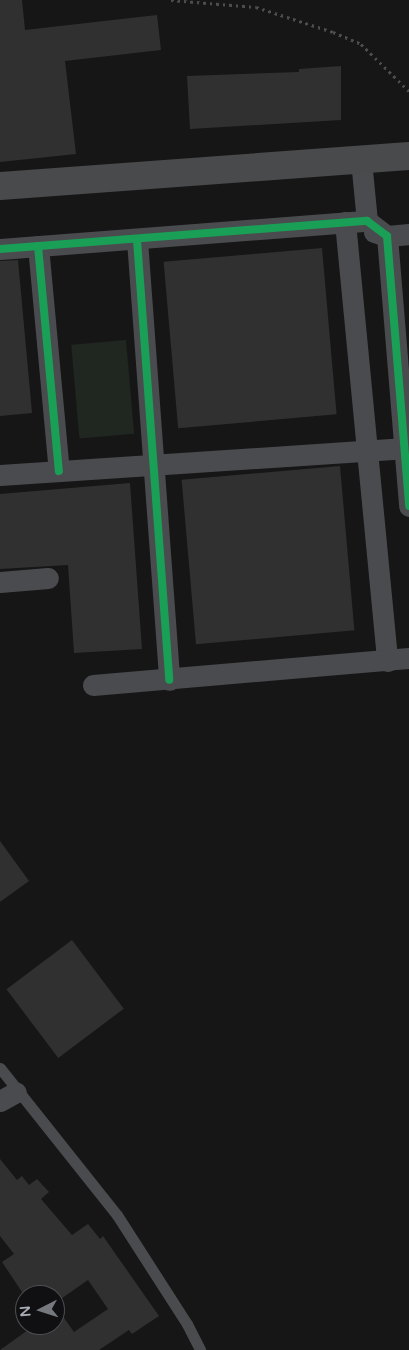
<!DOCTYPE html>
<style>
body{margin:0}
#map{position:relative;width:409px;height:1350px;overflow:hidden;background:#161616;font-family:"Varela Round",sans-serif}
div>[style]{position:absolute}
.green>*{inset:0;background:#202620;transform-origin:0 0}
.building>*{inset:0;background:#303031;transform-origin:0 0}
.path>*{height:3px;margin-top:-1.5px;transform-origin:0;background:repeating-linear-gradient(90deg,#4c4d4f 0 2.5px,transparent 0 6.5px)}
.lane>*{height:11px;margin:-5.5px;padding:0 5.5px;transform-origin:5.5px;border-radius:5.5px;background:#4a4b4e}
.street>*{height:21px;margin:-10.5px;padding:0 10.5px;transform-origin:10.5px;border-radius:10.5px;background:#4a4b4e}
.secondary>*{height:28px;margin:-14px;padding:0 14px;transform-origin:14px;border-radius:14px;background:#494a4c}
.cycleway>*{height:8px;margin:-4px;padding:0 4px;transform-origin:4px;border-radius:4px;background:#1a9f57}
span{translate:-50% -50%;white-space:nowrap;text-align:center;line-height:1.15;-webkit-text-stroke:4px #101012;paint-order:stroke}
.north{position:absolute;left:15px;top:1285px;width:50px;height:50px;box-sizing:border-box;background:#101012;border:1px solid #4d4f53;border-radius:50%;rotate:265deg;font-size:14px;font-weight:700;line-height:20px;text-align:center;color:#a8adb5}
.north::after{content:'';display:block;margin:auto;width:18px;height:22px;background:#75787d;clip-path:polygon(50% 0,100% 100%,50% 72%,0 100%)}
</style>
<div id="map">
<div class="green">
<i style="left:126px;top:340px;width:94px;height:55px;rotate:85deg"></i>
</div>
<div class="building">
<i style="clip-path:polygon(0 0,22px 0,25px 30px,157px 15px,161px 50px,65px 61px,76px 154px,0 162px)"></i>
<i style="clip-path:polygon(341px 66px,341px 120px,190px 129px,187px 76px,299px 72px,299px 69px)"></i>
<i style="left:322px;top:248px;width:167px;height:159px;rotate:85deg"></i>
<i style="clip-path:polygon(18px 260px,32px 413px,0 416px,0 261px)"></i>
<i style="left:340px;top:466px;width:165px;height:159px;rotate:85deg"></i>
<i style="clip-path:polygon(130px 483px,142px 649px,74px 653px,68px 565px,0 569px,0 494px)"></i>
<i style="clip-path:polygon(0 841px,29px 881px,0 902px)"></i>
<i style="left:72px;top:940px;width:86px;height:82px;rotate:53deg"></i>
<i style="clip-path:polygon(0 1159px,17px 1180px,22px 1176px,29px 1185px,37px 1179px,49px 1192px,41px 1199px,72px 1235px,88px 1224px,100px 1239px,103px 1236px,159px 1316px,132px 1334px,129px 1330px,99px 1350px,0 1350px,35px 1325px,55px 1325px,55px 1305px,74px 1332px,108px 1309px,88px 1280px,55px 1303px,55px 1295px,24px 1295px,2px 1262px,14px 1254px,0 1236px)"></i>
</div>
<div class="path">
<i style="left:171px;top:0;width:85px;rotate:4.7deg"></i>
<i style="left:256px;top:7px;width:81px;rotate:18deg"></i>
<i style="left:333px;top:32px;width:30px;rotate:23deg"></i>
<i style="left:361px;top:44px;width:67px;rotate:44.4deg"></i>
</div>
<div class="lane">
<i style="left:0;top:1068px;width:188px;rotate:51.5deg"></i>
<i style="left:117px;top:1215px;width:130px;rotate:57.3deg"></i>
<i style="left:187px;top:1324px;width:29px;rotate:63deg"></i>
</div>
<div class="street">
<i style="left:361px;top:160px;width:61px;rotate:84.4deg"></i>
<i style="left:345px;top:222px;width:441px;rotate:84.5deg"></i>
<i style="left:374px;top:232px;width:14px;rotate:17deg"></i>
<i style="left:387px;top:236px;width:22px;rotate:-5deg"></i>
<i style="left:137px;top:240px;width:441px;rotate:85.8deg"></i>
<i style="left:38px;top:246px;width:226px;rotate:84.7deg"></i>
<i style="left:0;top:249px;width:368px;rotate:-4.4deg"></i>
<i style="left:367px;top:221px;width:25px;rotate:37deg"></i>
<i style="left:387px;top:236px;width:271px;rotate:85.3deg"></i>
<i style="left:0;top:475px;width:410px;rotate:-3.8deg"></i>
<i style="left:0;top:582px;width:48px;rotate:-4.8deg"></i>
<i style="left:93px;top:685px;width:317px;rotate:-4.9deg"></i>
<i style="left:0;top:1101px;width:18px;rotate:-29deg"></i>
</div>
<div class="secondary">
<i style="left:0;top:186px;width:410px;rotate:-4.2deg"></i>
</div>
<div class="cycleway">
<i style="left:137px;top:240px;width:441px;rotate:85.8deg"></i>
<i style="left:38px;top:246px;width:226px;rotate:84.7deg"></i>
<i style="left:0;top:249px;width:368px;rotate:-4.4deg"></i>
<i style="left:367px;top:221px;width:25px;rotate:37deg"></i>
<i style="left:387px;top:236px;width:271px;rotate:85.3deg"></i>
</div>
<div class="north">N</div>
</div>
